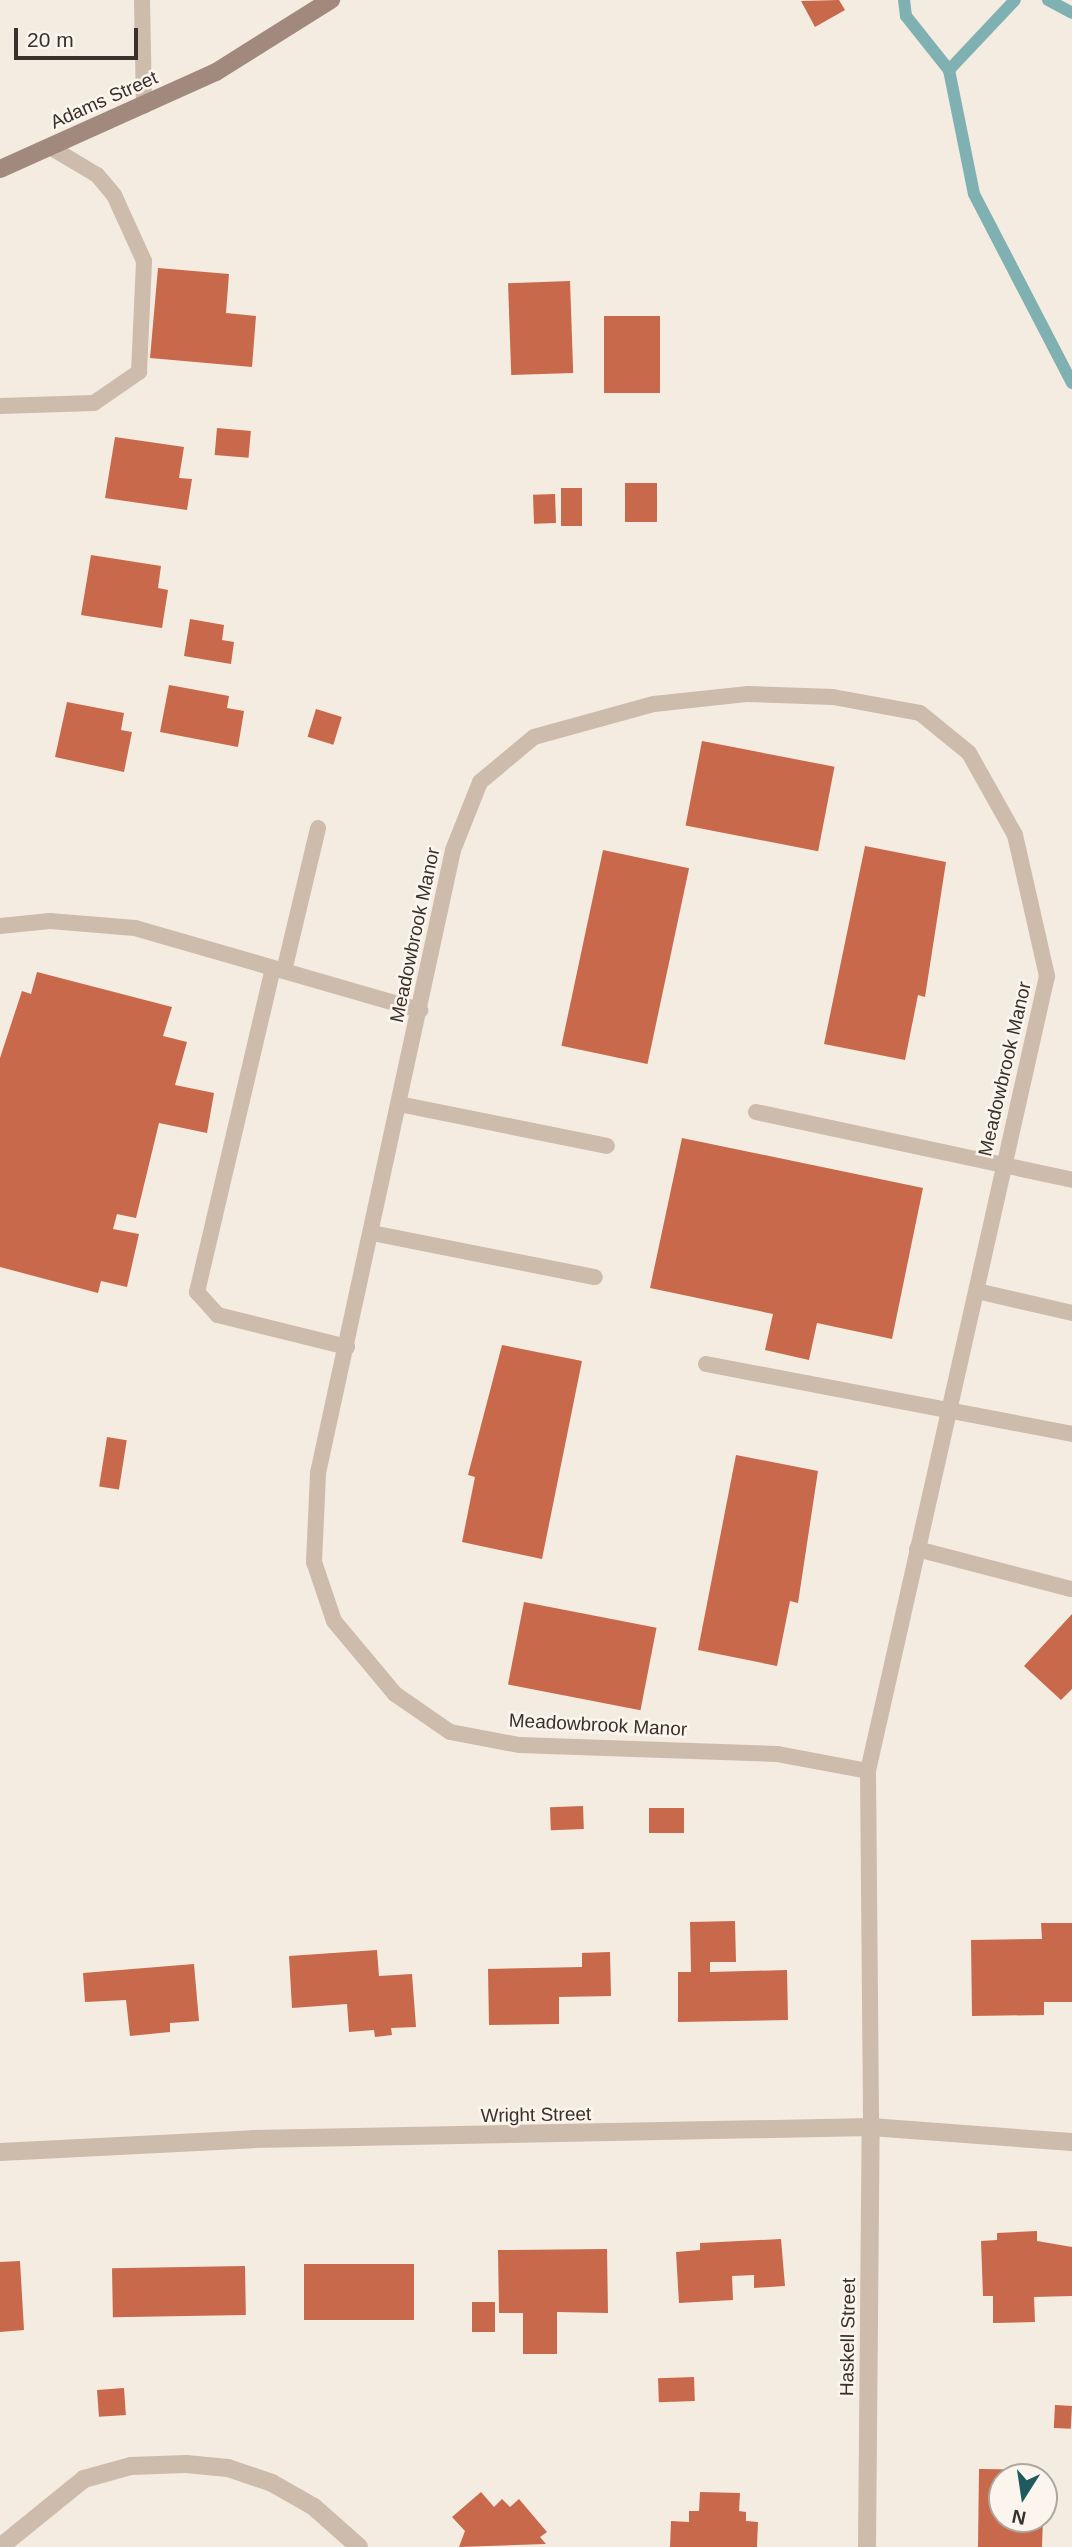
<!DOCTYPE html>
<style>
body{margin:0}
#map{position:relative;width:1072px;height:2547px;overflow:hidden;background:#f4ebe1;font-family:Helvetica,sans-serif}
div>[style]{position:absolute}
.stream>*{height:12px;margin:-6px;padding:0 6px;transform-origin:6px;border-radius:6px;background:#7fb0b2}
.building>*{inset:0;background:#c8694b;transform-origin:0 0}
.lane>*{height:16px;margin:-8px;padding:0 8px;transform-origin:8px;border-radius:8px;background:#cdbbac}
.street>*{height:18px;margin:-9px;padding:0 9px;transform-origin:9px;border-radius:9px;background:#cdbbac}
.secondary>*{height:18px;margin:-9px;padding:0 9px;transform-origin:9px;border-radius:9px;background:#a18a7d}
span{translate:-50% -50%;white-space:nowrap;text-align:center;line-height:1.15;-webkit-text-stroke:5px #fbf5ee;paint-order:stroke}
.street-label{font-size:19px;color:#3b302b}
.north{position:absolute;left:988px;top:2463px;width:70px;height:70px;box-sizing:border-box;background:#fbf5ee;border:2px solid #aea6a0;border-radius:50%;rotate:192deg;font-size:19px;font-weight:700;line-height:28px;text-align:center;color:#3b302b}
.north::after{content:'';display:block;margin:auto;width:24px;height:32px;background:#1f5a5e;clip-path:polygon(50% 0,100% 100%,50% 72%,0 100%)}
.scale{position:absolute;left:14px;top:28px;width:124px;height:32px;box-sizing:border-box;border:4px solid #3b302b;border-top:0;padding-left:9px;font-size:21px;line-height:24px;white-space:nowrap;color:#3b302b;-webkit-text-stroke:5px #fbf5ee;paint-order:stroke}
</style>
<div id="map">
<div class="stream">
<i style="left:904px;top:0;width:16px;rotate:83deg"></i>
<i style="left:906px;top:16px;width:69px;rotate:51.5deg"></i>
<i style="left:949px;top:70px;width:126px;rotate:78.6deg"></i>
<i style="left:974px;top:194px;width:213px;rotate:62.6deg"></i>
<i style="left:1048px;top:0;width:27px;rotate:28deg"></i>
<i style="left:949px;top:70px;width:96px;rotate:-46.7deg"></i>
</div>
<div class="building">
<i style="clip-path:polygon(839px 0,845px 10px,815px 27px,801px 1px)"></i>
<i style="clip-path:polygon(158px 268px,229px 274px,226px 313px,256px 316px,252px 367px,150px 358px)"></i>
<i style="left:570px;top:281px;width:92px;height:62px;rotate:88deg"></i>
<i style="left:604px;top:316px;width:56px;height:77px"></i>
<i style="left:217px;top:428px;width:34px;height:27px;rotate:5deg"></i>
<i style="clip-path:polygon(115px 437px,184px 447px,179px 478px,192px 479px,187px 510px,105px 498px)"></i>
<i style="left:625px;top:483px;width:32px;height:39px"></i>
<i style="left:561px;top:488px;width:21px;height:38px"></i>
<i style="left:555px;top:494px;width:29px;height:22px;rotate:88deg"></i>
<i style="clip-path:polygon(91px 555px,161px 566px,158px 588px,168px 590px,162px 628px,81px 615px)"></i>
<i style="clip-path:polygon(190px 619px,224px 625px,222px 640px,234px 642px,231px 664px,184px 656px)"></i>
<i style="clip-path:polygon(169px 685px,229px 696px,227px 708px,244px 711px,238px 747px,160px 732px)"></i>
<i style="clip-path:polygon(67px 702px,124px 713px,121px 730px,132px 732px,124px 772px,55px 757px)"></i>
<i style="left:316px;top:709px;width:27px;height:29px;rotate:17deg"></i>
<i style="left:702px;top:741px;width:135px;height:86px;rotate:11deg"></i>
<i style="clip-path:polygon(865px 846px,946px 862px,925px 997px,918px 995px,905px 1060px,824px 1044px)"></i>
<i style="left:603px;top:850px;width:88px;height:200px;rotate:12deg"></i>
<i style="clip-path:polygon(37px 972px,172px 1007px,163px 1036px,187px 1042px,175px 1085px,214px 1093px,207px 1133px,159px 1123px,136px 1218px,117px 1214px,113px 1229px,139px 1234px,127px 1287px,101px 1281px,98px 1293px,0 1267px,0 1058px,22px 991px,31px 994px)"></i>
<i style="clip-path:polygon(682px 1138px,923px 1188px,892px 1339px,817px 1323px,809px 1360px,765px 1350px,773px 1314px,650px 1288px)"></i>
<i style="clip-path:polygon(502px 1345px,582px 1361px,542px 1559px,462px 1542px,475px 1477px,468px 1475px)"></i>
<i style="left:107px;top:1437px;width:20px;height:50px;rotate:9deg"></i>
<i style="clip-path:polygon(736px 1455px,818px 1471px,798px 1603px,790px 1601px,777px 1666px,698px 1650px)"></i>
<i style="left:524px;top:1602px;width:135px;height:84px;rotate:11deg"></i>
<i style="clip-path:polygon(1072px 1614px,1072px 1689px,1061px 1700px,1024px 1666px)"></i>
<i style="left:583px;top:1806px;width:23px;height:33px;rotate:88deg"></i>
<i style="left:649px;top:1808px;width:35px;height:25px"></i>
<i style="clip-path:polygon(735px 1921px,736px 1962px,710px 1962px,710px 1972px,787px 1970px,788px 2020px,678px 2022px,678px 1972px,691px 1972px,690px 1922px)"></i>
<i style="clip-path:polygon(1041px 1923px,1072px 1923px,1072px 2002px,1044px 2002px,1044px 2015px,972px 2016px,971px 1940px,1042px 1939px)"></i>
<i style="clip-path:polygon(377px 1950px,379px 1976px,412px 1974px,416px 2027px,391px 2028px,392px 2035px,375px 2037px,374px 2030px,349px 2032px,347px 2004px,292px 2008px,289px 1956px)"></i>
<i style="clip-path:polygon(610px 1952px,611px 1996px,559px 1997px,559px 2024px,489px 2025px,488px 1969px,582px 1967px,582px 1953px)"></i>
<i style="clip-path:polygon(194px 1964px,199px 2021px,170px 2023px,170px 2032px,130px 2036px,126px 2000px,85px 2002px,83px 1973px)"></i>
<i style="clip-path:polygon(1037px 2231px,1037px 2241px,1072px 2247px,1072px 2296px,1034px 2297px,1035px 2322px,993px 2323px,993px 2296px,983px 2296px,981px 2241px,997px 2240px,997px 2233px)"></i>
<i style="clip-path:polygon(781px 2239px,785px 2286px,754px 2288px,754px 2275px,732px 2276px,733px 2300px,679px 2303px,676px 2252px,700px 2250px,700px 2243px)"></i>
<i style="clip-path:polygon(607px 2249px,608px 2313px,557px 2312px,557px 2354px,523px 2354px,523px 2313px,499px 2313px,498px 2250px)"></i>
<i style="clip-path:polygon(20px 2261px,24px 2330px,0 2332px,0 2262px)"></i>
<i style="left:304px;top:2264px;width:110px;height:56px"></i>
<i style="left:245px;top:2266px;width:49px;height:133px;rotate:89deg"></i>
<i style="left:472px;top:2302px;width:23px;height:30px"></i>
<i style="left:694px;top:2377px;width:24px;height:36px;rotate:88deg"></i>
<i style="left:124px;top:2388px;width:27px;height:27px;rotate:86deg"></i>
<i style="left:1055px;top:2405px;width:17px;height:23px;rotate:3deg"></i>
<i style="clip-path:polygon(979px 2469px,1044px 2470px,1043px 2477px,1002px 2477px,1002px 2519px,1043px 2519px,1042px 2547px,978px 2547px)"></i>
<i style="clip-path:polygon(481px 2492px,494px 2507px,502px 2499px,510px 2507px,519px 2499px,547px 2532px,540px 2537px,546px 2544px,459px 2547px,465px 2531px,452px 2517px)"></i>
<i style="clip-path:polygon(700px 2492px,740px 2493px,739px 2511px,746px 2512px,746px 2521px,758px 2522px,757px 2547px,670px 2547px,671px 2521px,689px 2522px,689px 2511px,699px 2511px)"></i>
</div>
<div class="lane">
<i style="left:142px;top:0;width:106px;rotate:88.9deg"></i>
<i style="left:0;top:406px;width:94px;rotate:-1.8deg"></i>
<i style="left:94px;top:403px;width:55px;rotate:-34.6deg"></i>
<i style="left:139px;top:372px;width:111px;rotate:-87.4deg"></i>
<i style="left:144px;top:261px;width:72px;rotate:-114.4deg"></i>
<i style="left:114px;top:195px;width:26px;rotate:-130deg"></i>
<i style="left:97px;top:175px;width:55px;rotate:-149.2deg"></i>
<i style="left:0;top:926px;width:50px;rotate:-5.7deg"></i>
<i style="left:50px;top:921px;width:85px;rotate:4.7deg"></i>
<i style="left:135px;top:928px;width:297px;rotate:16.1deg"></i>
<i style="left:273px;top:968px;width:333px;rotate:103.2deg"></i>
<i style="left:197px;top:1292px;width:31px;rotate:48deg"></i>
<i style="left:218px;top:1315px;width:133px;rotate:13.9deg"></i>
<i style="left:284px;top:971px;width:147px;rotate:-76.6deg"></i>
<i style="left:399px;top:1104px;width:212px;rotate:11.4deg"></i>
<i style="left:756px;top:1112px;width:323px;rotate:12.1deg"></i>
<i style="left:372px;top:1233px;width:227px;rotate:11.2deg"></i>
<i style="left:977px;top:1291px;width:98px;rotate:13deg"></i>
<i style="left:706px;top:1364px;width:373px;rotate:10.8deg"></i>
<i style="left:917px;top:1549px;width:159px;rotate:14.6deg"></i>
<i style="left:868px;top:1771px;width:93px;rotate:-169.4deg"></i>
<i style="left:777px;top:1754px;width:258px;rotate:-178deg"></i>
<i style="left:519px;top:1745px;width:70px;rotate:-169.3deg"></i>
<i style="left:450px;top:1732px;width:67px;rotate:-145.4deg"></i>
<i style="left:395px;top:1694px;width:95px;rotate:-129.9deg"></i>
<i style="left:334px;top:1621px;width:62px;rotate:-108.7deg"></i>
<i style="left:314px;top:1562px;width:89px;rotate:-87.4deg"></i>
<i style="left:318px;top:1473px;width:637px;rotate:-77.77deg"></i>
<i style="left:453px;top:850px;width:73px;rotate:-68.3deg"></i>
<i style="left:480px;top:782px;width:70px;rotate:-39.8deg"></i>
<i style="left:534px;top:737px;width:124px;rotate:-15.4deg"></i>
<i style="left:654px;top:704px;width:95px;rotate:-6.1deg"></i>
<i style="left:748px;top:694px;width:85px;rotate:2deg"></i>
<i style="left:833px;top:697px;width:88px;rotate:10.4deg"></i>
<i style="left:920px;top:713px;width:63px;rotate:39.2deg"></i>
<i style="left:969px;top:753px;width:94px;rotate:60.7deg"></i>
<i style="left:1015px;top:835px;width:145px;rotate:77.2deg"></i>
<i style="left:1047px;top:976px;width:815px;rotate:102.69deg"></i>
<i style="left:868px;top:1771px;width:356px;rotate:89.5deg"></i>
</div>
<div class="street">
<i style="left:0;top:2152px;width:253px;rotate:-2.9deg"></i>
<i style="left:253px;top:2139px;width:618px;rotate:-1.11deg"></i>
<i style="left:871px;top:2127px;width:202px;rotate:4.3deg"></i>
<i style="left:0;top:2547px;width:108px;rotate:-39deg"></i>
<i style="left:84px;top:2479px;width:49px;rotate:-15.5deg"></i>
<i style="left:131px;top:2466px;width:55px;rotate:-2.1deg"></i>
<i style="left:186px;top:2464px;width:42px;rotate:5.4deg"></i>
<i style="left:228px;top:2468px;width:46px;rotate:18.8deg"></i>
<i style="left:272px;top:2483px;width:48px;rotate:29.7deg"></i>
<i style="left:314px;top:2507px;width:60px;rotate:41.6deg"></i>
<i style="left:867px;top:2547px;width:420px;rotate:-89.5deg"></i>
</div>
<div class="secondary">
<i style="left:0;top:169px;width:237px;rotate:-24.2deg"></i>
<i style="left:216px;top:72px;width:136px;rotate:-32.1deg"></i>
</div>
<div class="street-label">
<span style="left:104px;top:100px;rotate:-24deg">Adams Street</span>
<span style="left:415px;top:935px;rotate:-78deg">Meadowbrook Manor</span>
<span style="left:1005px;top:1069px;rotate:-77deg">Meadowbrook Manor</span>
<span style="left:598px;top:1725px;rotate:3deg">Meadowbrook Manor</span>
<span style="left:536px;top:2115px;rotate:-1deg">Wright Street</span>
<span style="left:848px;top:2337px;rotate:-89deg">Haskell Street</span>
</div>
<div class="north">N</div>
<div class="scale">20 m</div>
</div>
